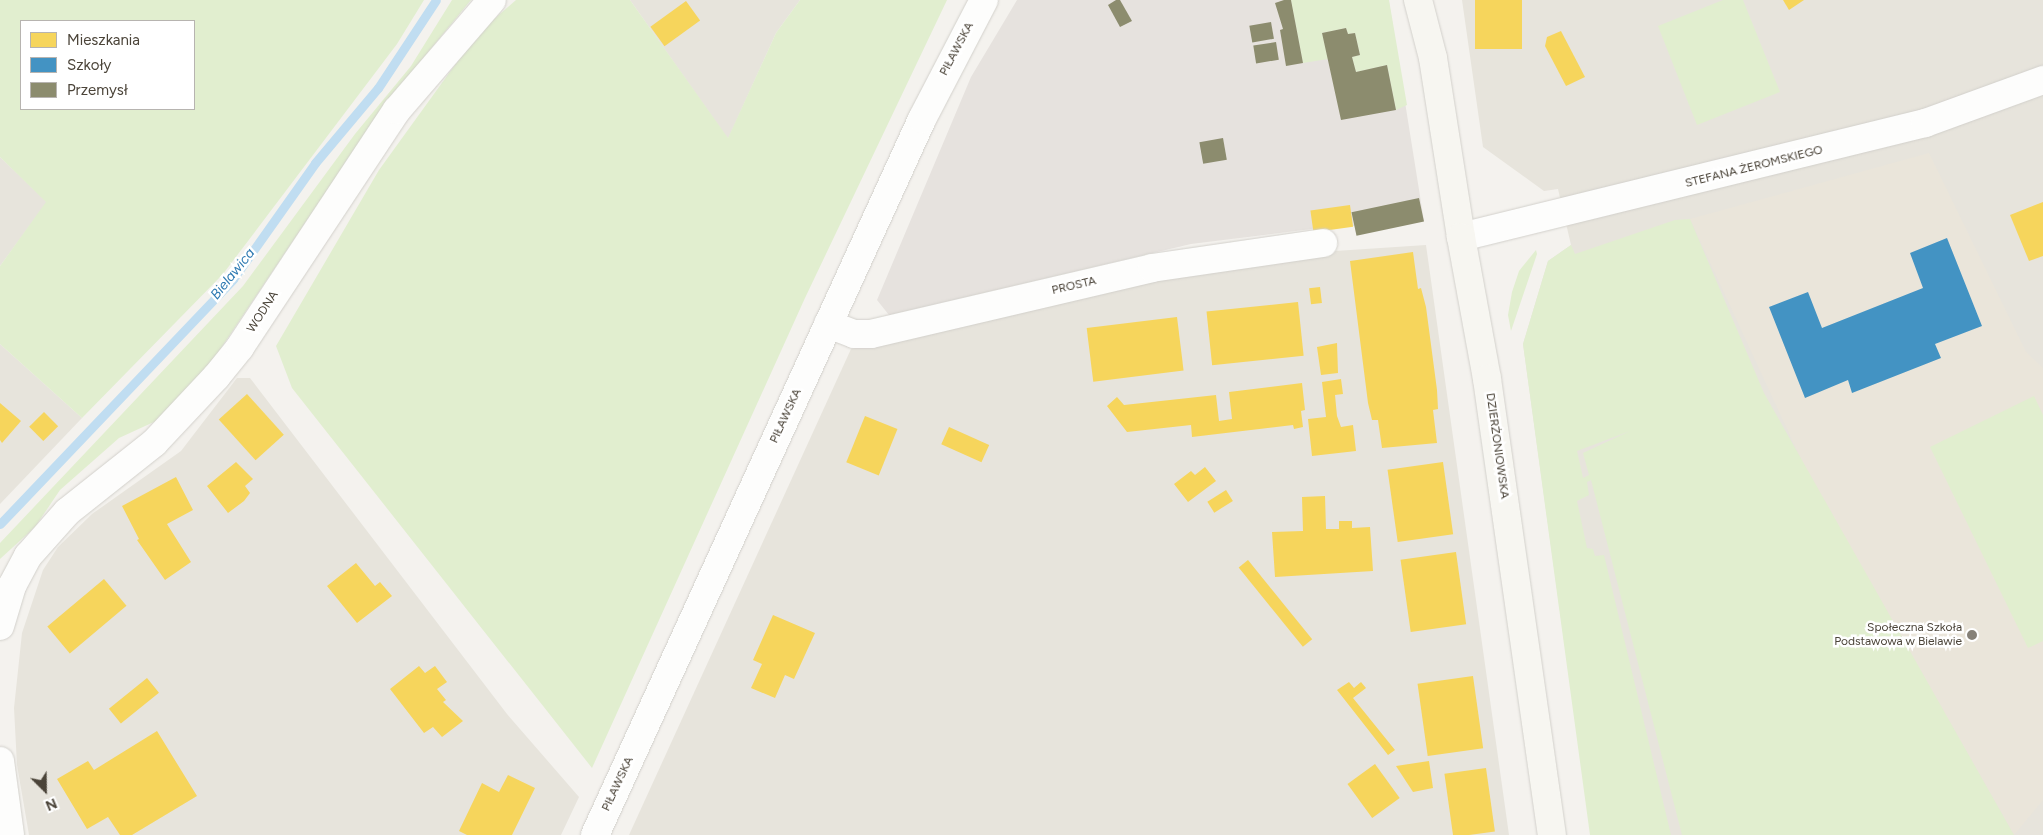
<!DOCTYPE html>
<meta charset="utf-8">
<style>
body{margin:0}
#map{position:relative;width:2043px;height:835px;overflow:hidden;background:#f4f2ee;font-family:Figtree,sans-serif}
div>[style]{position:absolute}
.residential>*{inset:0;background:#e7e4dc}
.industrial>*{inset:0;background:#e6e2de}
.education>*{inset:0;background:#eae5da}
.green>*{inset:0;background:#e1eecf}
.homes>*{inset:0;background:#f6d55c;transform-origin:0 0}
.schools>*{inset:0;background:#4393c3}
.industry>*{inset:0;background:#8c8c6e;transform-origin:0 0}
.stream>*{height:9px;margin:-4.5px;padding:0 4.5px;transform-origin:4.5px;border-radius:4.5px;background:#c0ddf1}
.roads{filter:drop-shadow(0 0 1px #d2d0cb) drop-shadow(0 0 1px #d2d0cb)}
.minor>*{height:28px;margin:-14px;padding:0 14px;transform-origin:14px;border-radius:14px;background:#fdfdfc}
.tertiary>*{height:28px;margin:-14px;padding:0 14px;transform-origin:14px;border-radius:14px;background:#fdfdfc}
.secondary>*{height:28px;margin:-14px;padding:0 14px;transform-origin:14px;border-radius:14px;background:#f7f6f1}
.dots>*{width:14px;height:14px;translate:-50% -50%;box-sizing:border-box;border:2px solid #fff;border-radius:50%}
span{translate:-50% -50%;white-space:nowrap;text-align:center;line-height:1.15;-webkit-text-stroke:5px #fff;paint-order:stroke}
.street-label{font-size:12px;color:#4b4439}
.poi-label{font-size:12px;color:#4b4439}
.right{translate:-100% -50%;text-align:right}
.water-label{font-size:14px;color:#2e7ab2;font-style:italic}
.legend{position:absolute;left:20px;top:20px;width:175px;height:90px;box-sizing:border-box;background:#fff;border:1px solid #b7b4b0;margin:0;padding:6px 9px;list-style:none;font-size:15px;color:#4b4439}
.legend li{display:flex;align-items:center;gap:10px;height:25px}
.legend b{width:25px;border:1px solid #b7b4b0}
.north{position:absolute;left:20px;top:765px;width:50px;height:50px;-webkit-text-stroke:4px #fff;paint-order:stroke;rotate:157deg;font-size:14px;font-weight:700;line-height:20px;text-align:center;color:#4b4439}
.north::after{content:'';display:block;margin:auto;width:18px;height:22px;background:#4b4439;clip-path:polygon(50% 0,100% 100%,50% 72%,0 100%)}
</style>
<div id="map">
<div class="residential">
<i style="clip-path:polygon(630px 0,800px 0,776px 33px,728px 139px)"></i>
<i style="clip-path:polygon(1462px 0,2043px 0,2043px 835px,1591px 835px,1523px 344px,1548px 261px,1571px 245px,1558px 189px,1544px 191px,1483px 147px)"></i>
<i style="clip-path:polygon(0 157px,47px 202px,0 266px)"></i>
<i style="clip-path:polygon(1426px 245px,1509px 835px,629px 835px,851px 349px,1098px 288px,1320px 252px)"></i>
<i style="clip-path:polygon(0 344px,82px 418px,0 504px)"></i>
<i style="clip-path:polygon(237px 378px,250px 378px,507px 714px,579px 797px,561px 835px,29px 835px,17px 765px,14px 708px,22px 633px,43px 570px,58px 547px,92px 514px,181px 451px)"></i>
</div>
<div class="industrial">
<i style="clip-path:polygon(1017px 0,1291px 0,1295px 20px,1389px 2px,1424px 221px,1311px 229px,1191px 244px,889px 315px,877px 300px,971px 77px)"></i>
</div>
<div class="education">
<i style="clip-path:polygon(1929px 153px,2026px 352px,2043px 368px,2043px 800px,2014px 835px,1806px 470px,1690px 219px)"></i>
</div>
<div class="green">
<i style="clip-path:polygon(evenodd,0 0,424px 0,397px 44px,223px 274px,82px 418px,0 344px,0 266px,46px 202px,0 157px,0 0,21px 21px,194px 21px,194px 109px,21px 109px,21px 21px)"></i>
<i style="clip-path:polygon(452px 0,471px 0,383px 107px,209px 366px,156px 421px,119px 438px,60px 490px,35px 527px,0 559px,0 543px,243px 286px,355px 134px,411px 66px)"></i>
<i style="clip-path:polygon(516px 0,630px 0,728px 138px,776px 33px,800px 0,947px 0,805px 298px,592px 768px,292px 388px,276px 346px,379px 170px,478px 33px)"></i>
<i style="clip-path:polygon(1291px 0,1389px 0,1407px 105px,1396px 110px,1387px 65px,1356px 72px,1352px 57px,1360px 55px,1355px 33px,1348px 34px,1346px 28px,1322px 33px,1328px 59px,1303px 63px)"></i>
<i style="clip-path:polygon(1723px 0,1743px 0,1780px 92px,1697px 125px,1658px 26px)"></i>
<i style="clip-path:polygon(evenodd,1690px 219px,1764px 393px,2014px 835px,1682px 835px,1591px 480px,1587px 482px,1589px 495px,1577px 501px,1587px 548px,1593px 549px,1595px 556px,1604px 555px,1671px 835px,1590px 835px,1523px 344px,1548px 261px,1571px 245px,1575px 254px,1675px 220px,1690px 219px,1630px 431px,1583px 453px,1589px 475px,1583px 478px,1577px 451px,1630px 431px)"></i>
<i style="clip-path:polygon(1536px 250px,1537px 254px,1511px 331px,1508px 315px,1512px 292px,1519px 271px)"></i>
<i style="clip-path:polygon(2034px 396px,2043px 415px,2043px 641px,2028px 648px,1930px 447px)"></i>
</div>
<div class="homes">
<i style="left:1475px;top:0;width:47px;height:49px"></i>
<i style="clip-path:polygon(1783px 0,1804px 0,1789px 10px)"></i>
<i style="left:686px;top:1px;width:24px;height:44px;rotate:54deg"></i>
<i style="clip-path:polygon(1561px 31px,1585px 77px,1566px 86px,1545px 46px,1547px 37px)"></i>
<i style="clip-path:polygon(2043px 202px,2043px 256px,2029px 261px,2010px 215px)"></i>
<i style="left:1350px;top:205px;width:22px;height:40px;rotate:82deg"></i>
<i style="clip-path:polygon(1413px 252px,1418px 289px,1421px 288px,1426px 307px,1437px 390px,1438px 409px,1433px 410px,1437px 443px,1382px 448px,1378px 420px,1372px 420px,1368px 403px,1350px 261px)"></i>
<i style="left:1320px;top:287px;width:16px;height:11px;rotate:83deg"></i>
<i style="left:1298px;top:302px;width:54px;height:92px;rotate:84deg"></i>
<i style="left:1177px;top:317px;width:54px;height:91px;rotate:83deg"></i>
<i style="clip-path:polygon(1337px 343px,1338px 373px,1321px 375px,1317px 347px)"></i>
<i style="clip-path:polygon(1341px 379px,1343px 394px,1335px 395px,1337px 416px,1341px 427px,1353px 425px,1356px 451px,1312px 456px,1308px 419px,1326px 417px,1322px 382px)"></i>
<i style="clip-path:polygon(1302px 383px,1305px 410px,1301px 411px,1303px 427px,1294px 429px,1293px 425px,1192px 437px,1191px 425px,1127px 432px,1107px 406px,1117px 397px,1124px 405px,1216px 395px,1219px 421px,1232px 419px,1229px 392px)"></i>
<i style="left:247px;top:394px;width:55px;height:38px;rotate:48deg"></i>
<i style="clip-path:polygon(0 403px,21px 421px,2px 443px,0 440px)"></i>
<i style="left:44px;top:412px;width:20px;height:21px;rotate:45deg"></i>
<i style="left:865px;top:416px;width:35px;height:50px;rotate:22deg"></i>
<i style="left:949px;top:427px;width:44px;height:19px;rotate:24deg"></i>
<i style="clip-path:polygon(236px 462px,253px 479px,245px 486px,250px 493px,244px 501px,228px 513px,207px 486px)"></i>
<i style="left:1443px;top:462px;width:73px;height:56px;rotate:82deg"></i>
<i style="clip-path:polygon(1205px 467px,1216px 481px,1188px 502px,1174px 484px,1191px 471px,1195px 475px)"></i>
<i style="clip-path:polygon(176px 477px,193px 510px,167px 524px,191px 562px,165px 580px,137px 540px,139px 539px,122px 506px)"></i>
<i style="left:1226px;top:490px;width:13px;height:22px;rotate:58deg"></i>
<i style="clip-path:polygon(1325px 496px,1326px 529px,1339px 529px,1339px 521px,1352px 521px,1352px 528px,1370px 527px,1373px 571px,1275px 577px,1272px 532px,1303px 531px,1302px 497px)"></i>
<i style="left:1456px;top:552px;width:73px;height:56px;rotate:82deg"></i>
<i style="left:1248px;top:560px;width:102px;height:12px;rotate:51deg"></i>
<i style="clip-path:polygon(356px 563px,375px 586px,380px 582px,392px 596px,357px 623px,327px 586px)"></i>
<i style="left:104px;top:579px;width:35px;height:74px;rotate:50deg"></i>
<i style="clip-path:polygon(773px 615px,815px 633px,794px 679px,785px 675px,775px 698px,751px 688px,762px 664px,753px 660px)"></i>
<i style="clip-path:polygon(419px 666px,425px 673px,435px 666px,447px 682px,437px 689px,446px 700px,443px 702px,463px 721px,442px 737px,433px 727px,424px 733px,390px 689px)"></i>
<i style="left:1473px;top:676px;width:73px;height:56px;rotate:82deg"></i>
<i style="left:147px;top:678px;width:19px;height:49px;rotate:51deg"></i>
<i style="clip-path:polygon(1349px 682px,1354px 688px,1361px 682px,1366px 688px,1353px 698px,1395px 750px,1388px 755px,1337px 690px)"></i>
<i style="clip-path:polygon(157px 731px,197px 796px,132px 835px,120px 835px,108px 817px,87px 829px,57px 779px,88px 761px,94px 770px)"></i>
<i style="clip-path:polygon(1429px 761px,1433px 788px,1413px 792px,1396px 766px)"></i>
<i style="left:1375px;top:764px;width:42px;height:34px;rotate:54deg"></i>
<i style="left:1486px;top:768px;width:64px;height:42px;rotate:82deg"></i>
<i style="clip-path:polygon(508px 775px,535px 788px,512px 835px,467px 835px,459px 831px,482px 783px,499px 792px)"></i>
</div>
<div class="schools">
<i style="clip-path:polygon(1947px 238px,1982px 326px,1935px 344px,1941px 358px,1852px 393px,1848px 380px,1805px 398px,1769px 307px,1808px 292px,1822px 328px,1923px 288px,1910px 253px)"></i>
</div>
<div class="industry">
<i style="clip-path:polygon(1116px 0,1120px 0,1132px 21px,1120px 27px,1108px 5px)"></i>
<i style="clip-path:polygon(1284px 0,1291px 0,1303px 63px,1286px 66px,1280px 30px,1283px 29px,1275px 3px)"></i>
<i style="left:1271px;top:22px;width:17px;height:22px;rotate:80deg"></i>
<i style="clip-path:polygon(1346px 28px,1348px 34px,1355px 33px,1360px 55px,1352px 57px,1356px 72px,1387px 65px,1396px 110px,1341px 120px,1322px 33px)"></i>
<i style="left:1276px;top:42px;width:18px;height:23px;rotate:81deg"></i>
<i style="left:1223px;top:138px;width:22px;height:24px;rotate:80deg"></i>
<i style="left:1419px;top:198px;width:24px;height:69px;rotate:78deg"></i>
</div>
<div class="stream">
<i style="left:0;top:524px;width:338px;rotate:-46.4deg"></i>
<i style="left:233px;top:279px;width:142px;rotate:-54.7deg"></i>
<i style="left:315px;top:163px;width:98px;rotate:-50deg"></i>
<i style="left:378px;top:88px;width:105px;rotate:-56.6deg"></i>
</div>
<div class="roads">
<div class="minor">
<i style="left:828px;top:324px;width:28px;rotate:21deg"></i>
<i style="left:854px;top:334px;width:17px"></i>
<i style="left:871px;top:334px;width:289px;rotate:-13.2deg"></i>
<i style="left:1152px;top:268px;width:173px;rotate:-8.3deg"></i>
<i style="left:0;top:626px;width:42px;rotate:-73.3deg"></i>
<i style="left:12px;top:586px;width:34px;rotate:-62deg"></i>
<i style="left:28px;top:556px;width:59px;rotate:-48.4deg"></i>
<i style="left:67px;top:512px;width:111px;rotate:-38.4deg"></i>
<i style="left:154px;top:443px;width:91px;rotate:-46.8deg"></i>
<i style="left:216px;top:377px;width:38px;rotate:-51deg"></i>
<i style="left:240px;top:347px;width:284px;rotate:-56.5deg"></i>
<i style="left:397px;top:110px;width:145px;rotate:-49.2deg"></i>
<i style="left:0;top:761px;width:75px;rotate:82.3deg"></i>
</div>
<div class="tertiary">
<i style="left:1461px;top:237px;width:478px;rotate:-13.8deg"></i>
<i style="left:1925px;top:123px;width:126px;rotate:-20deg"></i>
<i style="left:595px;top:835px;width:787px;rotate:-65.45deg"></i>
<i style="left:922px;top:119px;width:134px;rotate:-62.5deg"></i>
</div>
<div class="secondary">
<i style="left:1418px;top:0;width:60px;rotate:75.5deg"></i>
<i style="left:1433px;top:58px;width:181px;rotate:81.1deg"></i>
<i style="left:1461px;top:237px;width:144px;rotate:79.6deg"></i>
<i style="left:1487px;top:379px;width:461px;rotate:81.9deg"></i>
</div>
</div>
<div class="dots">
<i style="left:1972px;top:635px;background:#868178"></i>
</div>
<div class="street-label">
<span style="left:957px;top:49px;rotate:-62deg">PIŁAWSKA</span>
<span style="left:1754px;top:167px;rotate:-14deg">STEFANA ŻEROMSKIEGO</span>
<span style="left:1074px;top:286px;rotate:-13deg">PROSTA</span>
<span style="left:263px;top:312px;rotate:-57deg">WODNA</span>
<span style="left:786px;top:416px;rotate:-65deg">PIŁAWSKA</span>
<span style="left:1497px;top:446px;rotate:82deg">DZIERŻONIOWSKA</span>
<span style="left:618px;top:784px;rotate:-65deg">PIŁAWSKA</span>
</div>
<div class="poi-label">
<span class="right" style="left:1962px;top:635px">Społeczna Szkoła<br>Podstawowa w Bielawie</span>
</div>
<div class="water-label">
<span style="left:233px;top:274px;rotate:-51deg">Bielawica</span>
</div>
<ul class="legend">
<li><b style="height:14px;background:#f6d55c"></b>Mieszkania</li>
<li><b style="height:14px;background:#4393c3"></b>Szkoły</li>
<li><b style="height:14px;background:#8c8c6e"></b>Przemysł</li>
</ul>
<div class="north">N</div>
</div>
